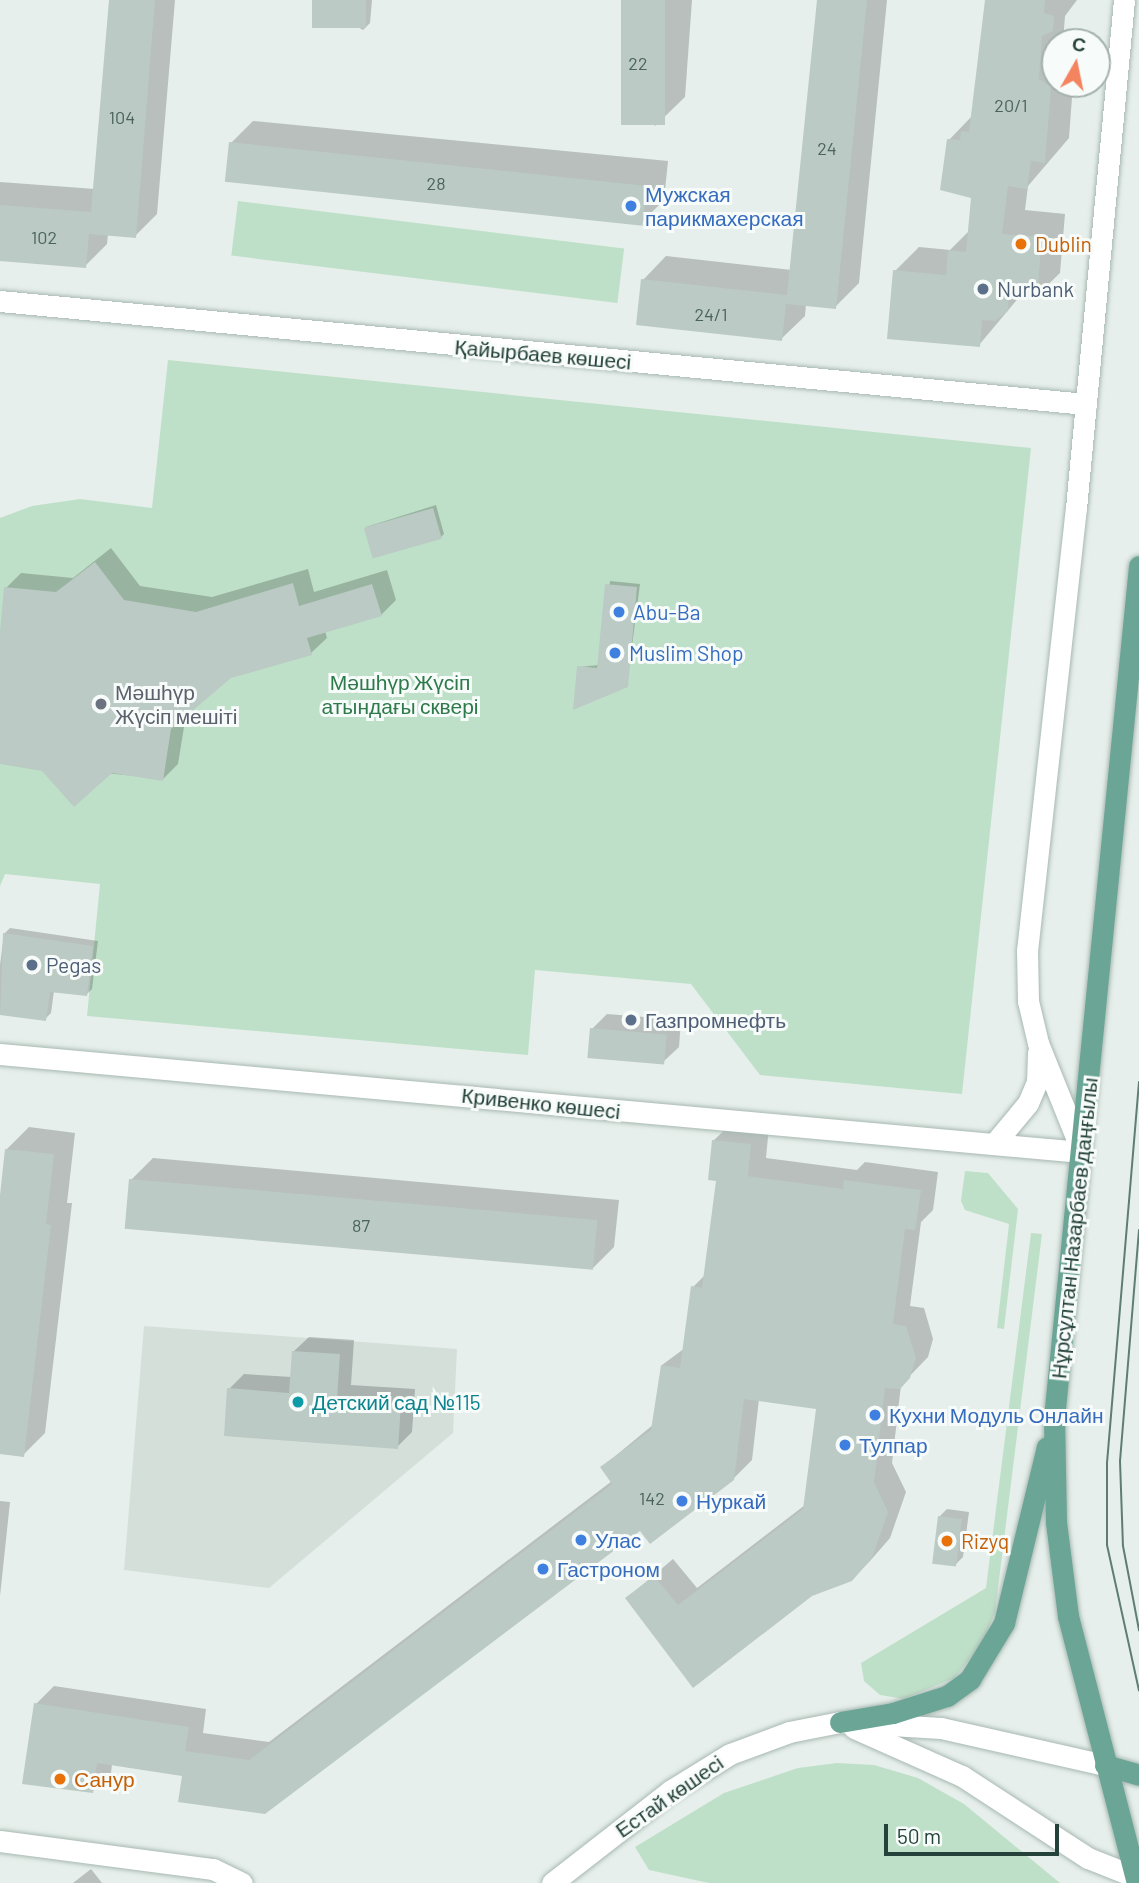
<!DOCTYPE html>
<meta charset="utf-8">
<style>
body{margin:0}
#map{position:relative;width:1139px;height:1883px;overflow:hidden;background:#e6efeb;font-family:Barlow,sans-serif}
div>[style]{position:absolute}
.built>*{inset:0;background:#d4dfda}
.green>*{inset:0;background:#bfe0c8;transform-origin:0 0}
.shadow>*{inset:0;background:#0003}
.building>*{inset:0;background:#bbcac4;transform-origin:0 0}
.roads{filter:drop-shadow(0 0 2px #a8b8b2) drop-shadow(0 0 2px #a8b8b2)}
.minor>*{height:21px;margin:-10.5px;padding:0 10.5px;transform-origin:10.5px;border-radius:10.5px;background:#fff}
.tertiary>*{height:21px;margin:-10.5px;padding:0 10.5px;transform-origin:10.5px;border-radius:10.5px;background:#fff}
.secondary>*{height:21px;margin:-10.5px;padding:0 10.5px;transform-origin:10.5px;border-radius:10.5px;background:#fff}
.primary>*{height:21px;margin:-10.5px;padding:0 10.5px;transform-origin:10.5px;border-radius:10.5px;background:#6aa596}
.tram>*{height:2px;margin:-1px;padding:0 1px;transform-origin:1px;border-radius:1px;background:#5f7d75}
.dots>*{width:19px;height:19px;translate:-50% -50%;box-sizing:border-box;border:4px solid #f7fbf9;border-radius:50%}
span{translate:-50% -50%;white-space:nowrap;text-align:center;line-height:1.15;-webkit-text-stroke:6px #f7fbf9;paint-order:stroke}
.number-label{font-size:18px;color:#4a645c}
.number-label span{-webkit-text-stroke-width:0}
.shop-label{font-size:21px;color:#366cbe}
.left{translate:0 -50%;text-align:left}
.food-label{font-size:21px;color:#c56008}
.service-label{font-size:21px;color:#4e5e75}
.street-label{font-size:21px;color:#24423a}
.park-label{font-size:21px;color:#2d7a4b}
.worship-label{font-size:21px;color:#5b616d}
.culture-label{font-size:21px;color:#0d838f}
.north{position:absolute;left:1041px;top:28px;width:70px;height:70px;box-sizing:border-box;background:#f7fbf9;border:2px solid #a3b1ad;border-radius:50%;rotate:9deg;font-size:19px;font-weight:700;line-height:28px;text-align:center;color:#24423a}
.north::after{content:'';display:block;margin:auto;width:24px;height:32px;background:#f4845f;clip-path:polygon(50% 0,100% 100%,50% 72%,0 100%)}
.scale{position:absolute;left:884px;top:1824px;width:175px;height:32px;box-sizing:border-box;border:4px solid #24423a;border-top:0;padding-left:9px;font-size:21px;line-height:24px;white-space:nowrap;color:#24423a;-webkit-text-stroke:5px #f7fbf9;paint-order:stroke}
</style>
<div id="map">
<div class="built">
<i style="clip-path:polygon(144px 1326px,457px 1349px,453px 1433px,269px 1588px,124px 1570px)"></i>
</div>
<div class="green">
<i style="left:238px;top:201px;width:389px;height:55px;rotate:7deg"></i>
<i style="clip-path:polygon(168px 360px,1031px 448px,962px 1094px,760px 1075px,691px 984px,535px 970px,528px 1055px,87px 1016px,100px 884px,5px 874px,0 886px,0 518px,32px 506px,80px 499px,152px 508px)"></i>
<i style="clip-path:polygon(965px 1171px,988px 1173px,1018px 1209px,1004px 1329px,997px 1328px,1009px 1224px,965px 1210px,961px 1201px)"></i>
<i style="clip-path:polygon(1031px 1233px,1042px 1234px,995px 1612px,982px 1644px,954px 1678px,904px 1699px,880px 1695px,864px 1681px,861px 1663px,986px 1588px)"></i>
<i style="clip-path:polygon(837px 1763px,874px 1765px,918px 1778px,964px 1804px,1060px 1883px,709px 1883px,649px 1870px,635px 1847px,724px 1793px,798px 1768px)"></i>
</div>
<div class="shadow">
<i style="clip-path:polygon(110px 0,175px 0,157px 214px,135px 236px,108px 234px,107px 244px,85px 266px,0 259px,0 182px,95px 189px)"></i>
<i style="clip-path:polygon(314px 0,372px 0,370px 23px,363px 30px)"></i>
<i style="clip-path:polygon(623px 0,692px 0,685px 97px,655px 126px)"></i>
<i style="clip-path:polygon(819px 0,887px 0,859px 283px,835px 307px,806px 304px,805px 316px,781px 339px,643px 280px,666px 256px,792px 270px)"></i>
<i style="clip-path:polygon(986px 0,1077px 0,1065px 16px,1063px 42px,1055px 42px,1055px 84px,1073px 84px,1069px 138px,1028px 186px,1025px 210px,1065px 214px,1060px 273px,1036px 296px,1021px 295px,979px 345px,895px 271px,919px 247px,950px 250px,970px 230px,973px 196px,949px 140px,973px 115px)"></i>
<i style="clip-path:polygon(253px 121px,668px 161px,664px 200px,642px 222px,231px 143px)"></i>
<i style="clip-path:polygon(436px 505px,444px 534px,441px 537px,366px 527px)"></i>
<i style="clip-path:polygon(111px 548px,140px 586px,212px 597px,308px 569px,314px 592px,387px 570px,396px 600px,381px 615px,325px 631px,327px 638px,311px 653px,230px 677px,186px 715px,178px 764px,163px 779px,0 762px,0 636px,6px 588px,21px 573px,73px 578px)"></i>
<i style="clip-path:polygon(610px 581px,640px 584px,627px 685px,579px 667px,599px 665px)"></i>
<i style="clip-path:polygon(10px 928px,98px 941px,92px 989px,86px 995px,54px 991px,51px 1013px,45px 1019px,0 1013px,0 965px,4px 934px)"></i>
<i style="clip-path:polygon(607px 1014px,681px 1020px,679px 1047px,663px 1062px,592px 1029px)"></i>
<i style="clip-path:polygon(732px 1123px,769px 1126px,766px 1158px,857px 1170px,865px 1162px,938px 1172px,933px 1210px,921px 1222px,910px 1306px,924px 1308px,933px 1339px,928px 1357px,901px 1385px,892px 1463px,906px 1492px,890px 1538px,870px 1561px,851px 1580px,811px 1594px,693px 1685px,627px 1598px,673px 1559px,697px 1588px,805px 1505px,818px 1407px,759px 1399px,752px 1460px,733px 1479px,640px 1528px,264px 1812px,184px 1774px,112px 1764px,111px 1773px,93px 1791px,36px 1704px,54px 1686px,206px 1709px,203px 1733px,269px 1742px,612px 1481px,602px 1467px,654px 1424px,662px 1365px,685px 1348px,693px 1287px,706px 1274px,718px 1179px,713px 1141px)"></i>
<i style="clip-path:polygon(29px 1127px,75px 1133px,67px 1203px,72px 1203px,45px 1433px,23px 1455px,0 1453px,0 1211px,7px 1149px)"></i>
<i style="clip-path:polygon(153px 1158px,619px 1200px,614px 1247px,592px 1269px,131px 1180px)"></i>
<i style="clip-path:polygon(309px 1337px,354px 1340px,351px 1385px,415px 1389px,412px 1432px,397px 1447px,229px 1389px,244px 1374px,292px 1377px,293px 1352px)"></i>
<i style="clip-path:polygon(0 1501px,10px 1502px,0 1596px)"></i>
<i style="clip-path:polygon(947px 1509px,969px 1512px,963px 1557px,955px 1565px,939px 1517px)"></i>
<i style="clip-path:polygon(91px 1869px,102px 1883px,73px 1883px)"></i>
</div>
<div class="building">
<i style="clip-path:polygon(109px 0,155px 0,136px 238px,89px 234px,86px 268px,0 261px,0 205px,91px 212px)"></i>
<i style="left:312px;top:0;width:54px;height:28px"></i>
<i style="left:621px;top:0;width:44px;height:125px"></i>
<i style="clip-path:polygon(817px 0,867px 0,836px 309px,786px 304px,782px 341px,636px 325px,641px 279px,787px 295px)"></i>
<i style="clip-path:polygon(985px 0,1045px 0,1044px 13px,1054px 16px,1053px 31px,1042px 36px,1039px 79px,1051px 87px,1045px 163px,1031px 161px,1027px 189px,1008px 186px,1002px 234px,1042px 237px,1037px 298px,1009px 296px,1008px 311px,995px 321px,982px 320px,980px 347px,887px 339px,893px 270px,946px 275px,948px 250px,966px 252px,971px 198px,940px 190px,947px 139px,960px 140px,961px 131px,969px 132px)"></i>
<i style="left:229px;top:142px;width:420px;height:40px;rotate:6deg"></i>
<i style="left:433px;top:508px;width:32px;height:72px;rotate:74deg"></i>
<i style="clip-path:polygon(95px 562px,124px 600px,196px 612px,293px 583px,299px 606px,372px 584px,382px 616px,307px 638px,312px 655px,231px 678px,171px 729px,163px 781px,112px 773px,74px 807px,42px 771px,0 764px,0 632px,4px 587px,56px 592px)"></i>
<i style="clip-path:polygon(605px 584px,637px 587px,628px 687px,573px 710px,577px 666px,597px 668px)"></i>
<i style="clip-path:polygon(3px 933px,93px 946px,87px 996px,50px 992px,46px 1021px,0 1015px)"></i>
<i style="left:590px;top:1028px;width:77px;height:30px;rotate:5deg"></i>
<i style="clip-path:polygon(712px 1140px,751px 1144px,748px 1176px,843px 1189px,844px 1180px,921px 1190px,915px 1230px,905px 1229px,893px 1324px,906px 1326px,916px 1358px,910px 1378px,900px 1389px,885px 1388px,874px 1482px,888px 1512px,872px 1558px,852px 1581px,812px 1596px,693px 1688px,625px 1598px,654px 1576px,678px 1605px,803px 1509px,816px 1409px,744px 1399px,734px 1480px,650px 1544px,640px 1531px,265px 1814px,178px 1802px,182px 1776px,97px 1763px,93px 1793px,22px 1784px,34px 1703px,189px 1727px,185px 1751px,249px 1760px,612px 1484px,600px 1467px,651px 1430px,661px 1365px,680px 1368px,691px 1286px,702px 1288px,716px 1181px,708px 1180px)"></i>
<i style="clip-path:polygon(5px 1149px,54px 1154px,46px 1224px,51px 1225px,24px 1457px,0 1454px,0 1195px)"></i>
<i style="left:129px;top:1179px;width:470px;height:50px;rotate:5deg"></i>
<i style="clip-path:polygon(292px 1351px,340px 1354px,337px 1399px,401px 1404px,398px 1449px,224px 1436px,227px 1388px,289px 1393px)"></i>
<i style="left:938px;top:1516px;width:24px;height:48px;rotate:7deg"></i>
</div>
<div class="roads">
<div class="minor">
<i style="left:0;top:1841px;width:215px;rotate:7.5deg"></i>
<i style="left:213px;top:1869px;width:32px;rotate:26deg"></i>
</div>
<div class="tertiary">
<i style="left:0;top:301px;width:1091px;rotate:5.42deg"></i>
<i style="left:0;top:1054px;width:1086px;rotate:5.18deg"></i>
<i style="left:1082px;top:1152px;width:118px;rotate:-112deg"></i>
<i style="left:1038px;top:1043px;width:43px;rotate:-103.4deg"></i>
<i style="left:1028px;top:1001px;width:50px;rotate:-91.1deg"></i>
<i style="left:1027px;top:951px;width:446px;rotate:-83.7deg"></i>
<i style="left:1076px;top:508px;width:510px;rotate:-84.6deg"></i>
<i style="left:994px;top:1144px;width:53px;rotate:-50.3deg"></i>
<i style="left:1028px;top:1103px;width:23px;rotate:-67deg"></i>
<i style="left:1037px;top:1082px;width:30px;rotate:-88deg"></i>
</div>
<div class="secondary">
<i style="left:854px;top:1728px;width:118px;rotate:24deg"></i>
<i style="left:962px;top:1776px;width:150px;rotate:33.1deg"></i>
<i style="left:1088px;top:1858px;width:52px;rotate:21.6deg"></i>
<i style="left:552px;top:1883px;width:150px;rotate:-37.9deg"></i>
<i style="left:670px;top:1791px;width:70px;rotate:-31.7deg"></i>
<i style="left:730px;top:1754px;width:63px;rotate:-20.4deg"></i>
<i style="left:789px;top:1732px;width:52px;rotate:-11.1deg"></i>
<i style="left:840px;top:1722px;width:101px;rotate:3.4deg"></i>
<i style="left:941px;top:1728px;width:168px;rotate:12.7deg"></i>
</div>
<div class="primary">
<i style="left:840px;top:1722px;width:54px;rotate:-9.6deg"></i>
<i style="left:893px;top:1713px;width:57px;rotate:-17.5deg"></i>
<i style="left:947px;top:1696px;width:29px;rotate:-36deg"></i>
<i style="left:970px;top:1679px;width:66px;rotate:-58.7deg"></i>
<i style="left:1004px;top:1623px;width:181px;rotate:-76.3deg"></i>
<i style="left:1105px;top:1765px;width:35px;rotate:16deg"></i>
<i style="left:1137px;top:1883px;width:276px;rotate:-104.5deg"></i>
<i style="left:1068px;top:1616px;width:95px;rotate:-97.3deg"></i>
<i style="left:1056px;top:1522px;width:104px;rotate:-91.1deg"></i>
<i style="left:1054px;top:1418px;width:856px;rotate:-84.3deg"></i>
</div>
</div>
<div class="tram">
<i style="left:1139px;top:1082px;width:381px;rotate:94.8deg"></i>
<i style="left:1107px;top:1462px;width:83px;rotate:90deg"></i>
<i style="left:1107px;top:1545px;width:149px;rotate:77.6deg"></i>
<i style="left:1139px;top:1230px;width:232px;rotate:94.7deg"></i>
<i style="left:1120px;top:1461px;width:85px;rotate:88deg"></i>
<i style="left:1123px;top:1546px;width:86px;rotate:79.2deg"></i>
</div>
<div class="dots">
<i style="left:631px;top:206px;background:#3f7fe0"></i>
<i style="left:1021px;top:244px;background:#e8710a"></i>
<i style="left:983px;top:289px;background:#5c6f8a"></i>
<i style="left:619px;top:612px;background:#3f7fe0"></i>
<i style="left:615px;top:653px;background:#3f7fe0"></i>
<i style="left:101px;top:704px;background:#6b7280"></i>
<i style="left:32px;top:965px;background:#5c6f8a"></i>
<i style="left:631px;top:1020px;background:#5c6f8a"></i>
<i style="left:298px;top:1402px;background:#0f9aa8"></i>
<i style="left:875px;top:1415px;background:#3f7fe0"></i>
<i style="left:845px;top:1445px;background:#3f7fe0"></i>
<i style="left:682px;top:1501px;background:#3f7fe0"></i>
<i style="left:581px;top:1540px;background:#3f7fe0"></i>
<i style="left:947px;top:1541px;background:#e8710a"></i>
<i style="left:543px;top:1569px;background:#3f7fe0"></i>
<i style="left:60px;top:1779px;background:#e8710a"></i>
</div>
<div class="number-label">
<span style="left:638px;top:63px">22</span>
<span style="left:1011px;top:105px">20/1</span>
<span style="left:122px;top:117px">104</span>
<span style="left:827px;top:148px">24</span>
<span style="left:436px;top:183px">28</span>
<span style="left:44px;top:237px">102</span>
<span style="left:711px;top:314px">24/1</span>
<span style="left:361px;top:1225px">87</span>
<span style="left:652px;top:1498px">142</span>
</div>
<div class="shop-label">
<span class="left" style="left:645px;top:206px">Мужская<br>парикмахерская</span>
<span class="left" style="left:633px;top:612px">Abu-Ba</span>
<span class="left" style="left:629px;top:653px">Muslim Shop</span>
<span class="left" style="left:889px;top:1415px">Кухни Модуль Онлайн</span>
<span class="left" style="left:859px;top:1445px">Тулпар</span>
<span class="left" style="left:696px;top:1501px">Нуркай</span>
<span class="left" style="left:595px;top:1540px">Улас</span>
<span class="left" style="left:557px;top:1569px">Гастроном</span>
</div>
<div class="food-label">
<span class="left" style="left:1035px;top:244px">Dublin</span>
<span class="left" style="left:961px;top:1541px">Rizyq</span>
<span class="left" style="left:74px;top:1779px">Санур</span>
</div>
<div class="service-label">
<span class="left" style="left:997px;top:289px">Nurbank</span>
<span class="left" style="left:46px;top:965px">Pegas</span>
<span class="left" style="left:645px;top:1020px">Газпромнефть</span>
</div>
<div class="street-label">
<span style="left:543px;top:354px;rotate:5deg">Қайырбаев көшесі</span>
<span style="left:541px;top:1103px;rotate:6deg">Кривенко көшесі</span>
<span style="left:1074px;top:1228px;rotate:-84deg">Нұрсұлтан Назарбаев даңғылы</span>
<span style="left:669px;top:1796px;rotate:-35deg">Естай көшесі</span>
</div>
<div class="park-label">
<span style="left:400px;top:694px">Мәшһүр Жүсіп<br>атындағы сквері</span>
</div>
<div class="worship-label">
<span class="left" style="left:115px;top:704px">Мәшһүр<br>Жүсіп мешіті</span>
</div>
<div class="culture-label">
<span class="left" style="left:312px;top:1402px">Детский сад №115</span>
</div>
<div class="north">С</div>
<div class="scale">50 m</div>
</div>
